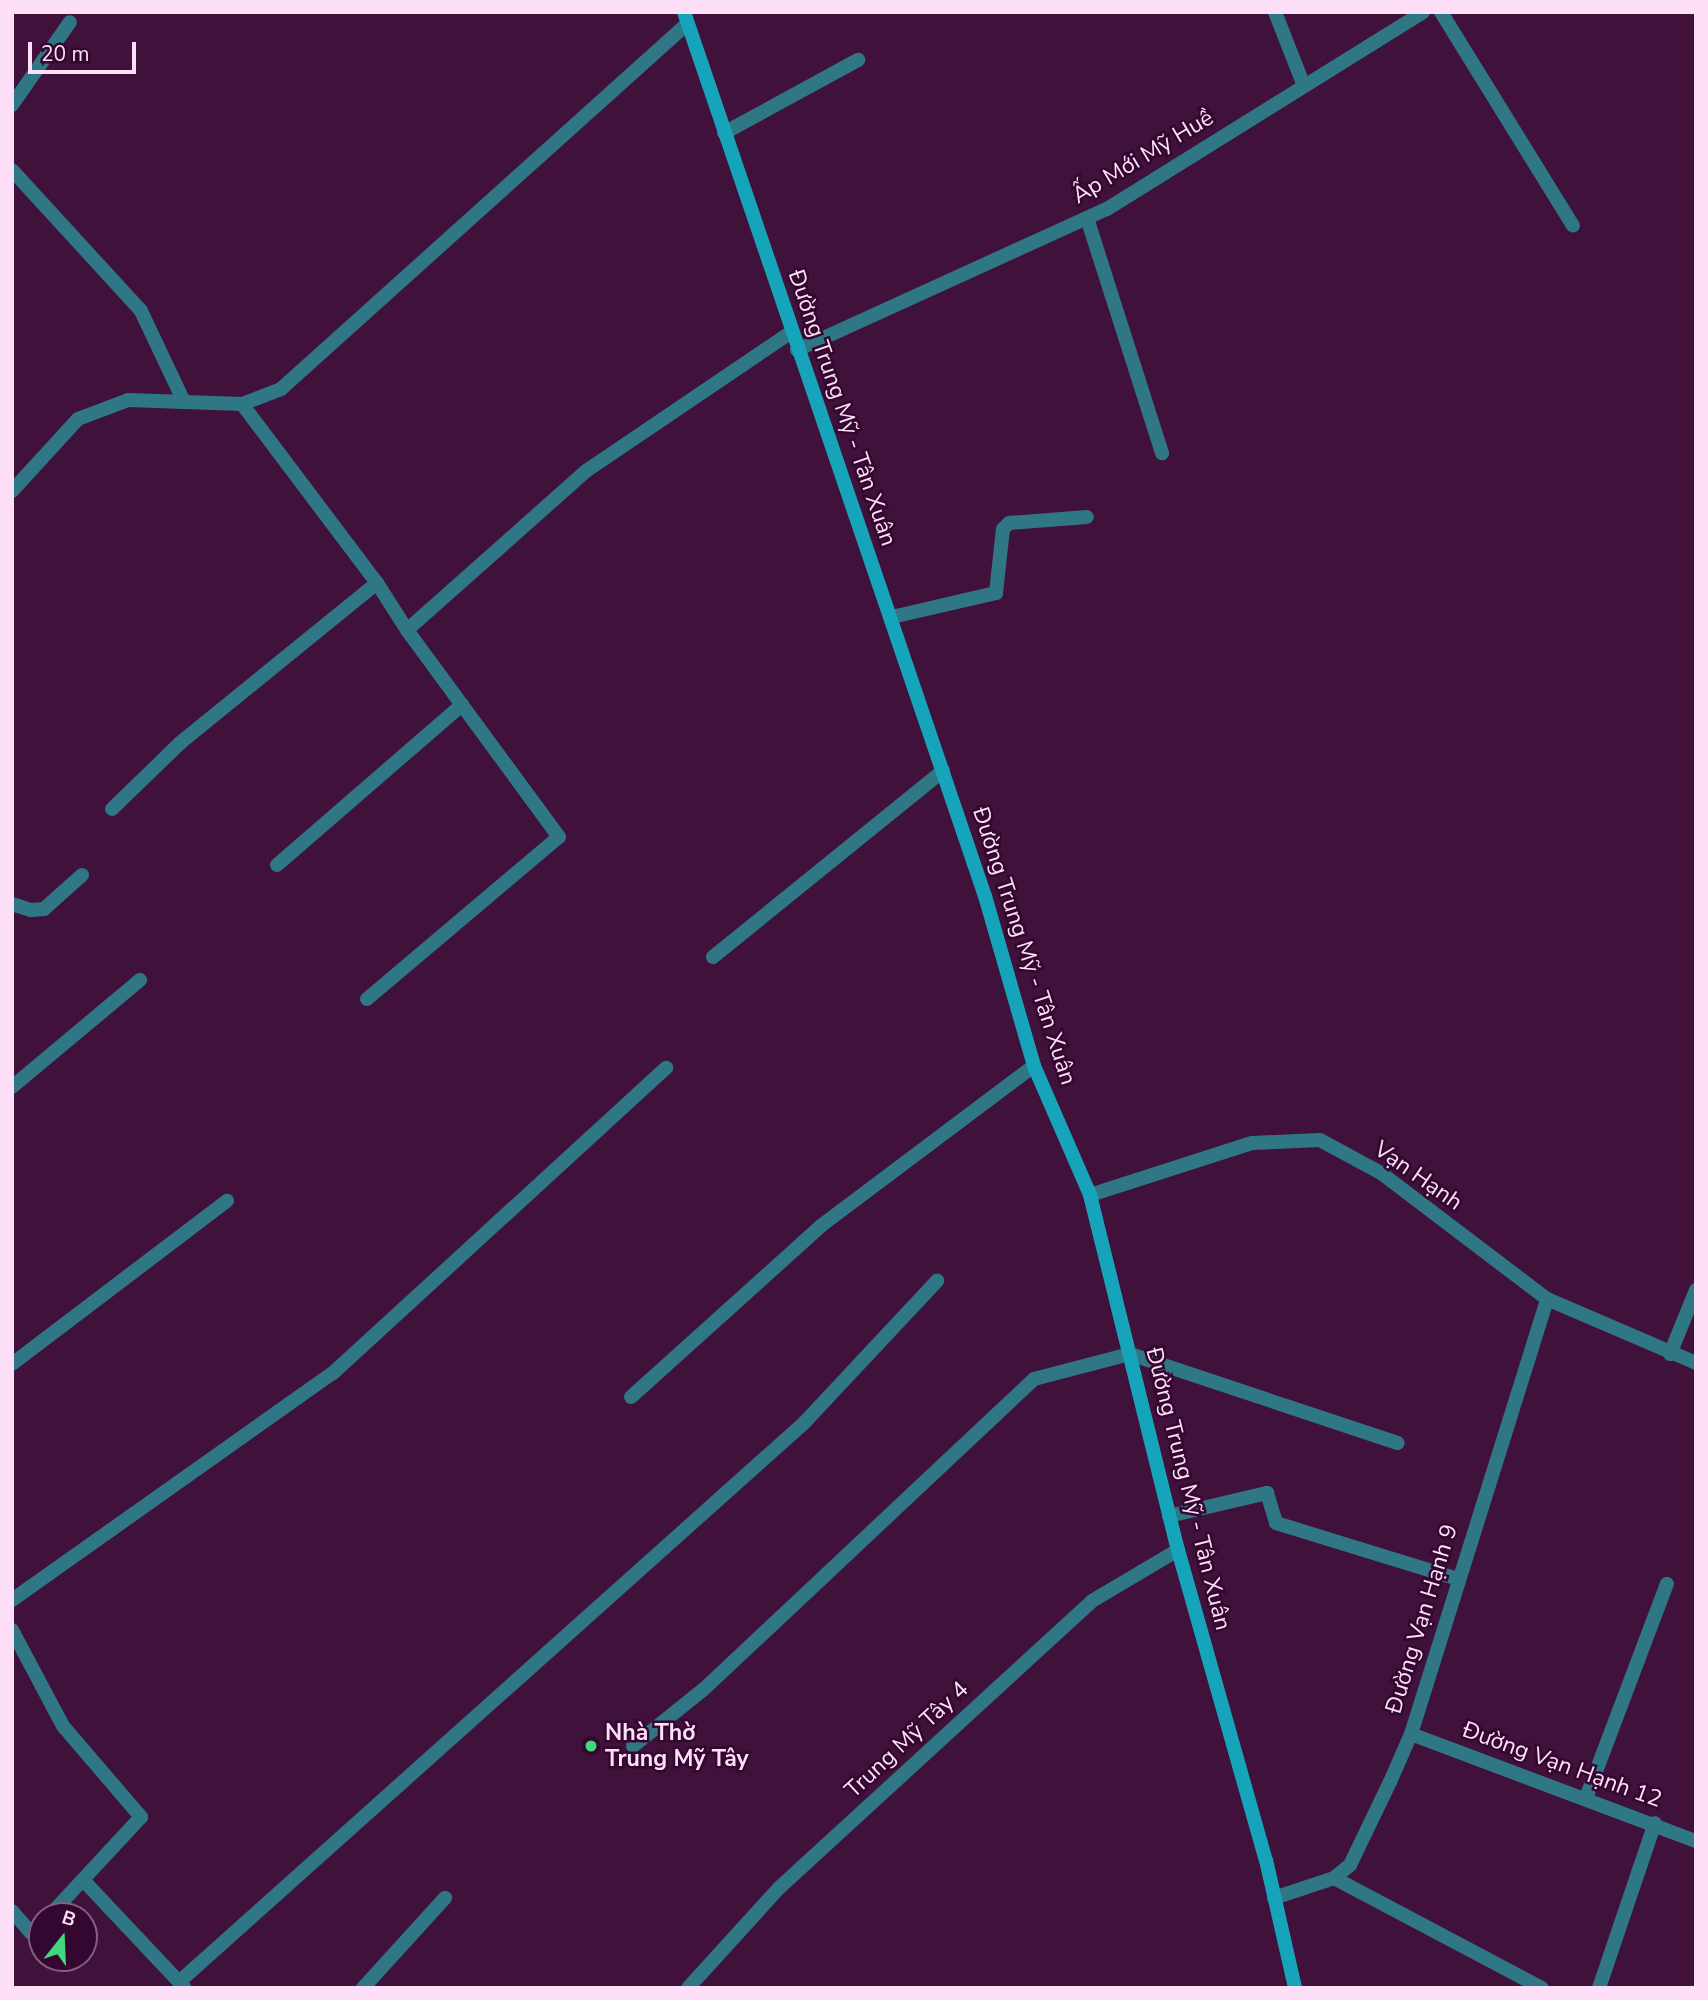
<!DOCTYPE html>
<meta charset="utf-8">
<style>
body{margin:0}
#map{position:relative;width:1708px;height:2000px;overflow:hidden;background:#40123b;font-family:"Nunito Sans",sans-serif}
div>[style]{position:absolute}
.lane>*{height:14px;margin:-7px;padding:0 7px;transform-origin:7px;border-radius:7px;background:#2f7785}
.street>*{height:14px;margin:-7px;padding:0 7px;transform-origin:7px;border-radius:7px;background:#2f7785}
.secondary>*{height:14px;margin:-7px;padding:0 7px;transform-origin:7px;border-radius:7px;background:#16a4bb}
.dots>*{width:19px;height:19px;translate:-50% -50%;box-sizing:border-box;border:4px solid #340730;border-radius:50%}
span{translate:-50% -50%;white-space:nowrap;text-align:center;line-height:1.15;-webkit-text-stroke:5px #340730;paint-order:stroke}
.street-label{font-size:23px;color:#fde0f8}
.poi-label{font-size:23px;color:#fde0f8;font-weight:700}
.left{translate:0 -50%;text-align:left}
.frame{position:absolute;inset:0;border:14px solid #fde0f8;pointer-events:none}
.north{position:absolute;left:28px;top:1902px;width:70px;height:70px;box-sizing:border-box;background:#340730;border:2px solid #845e80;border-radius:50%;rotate:18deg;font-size:19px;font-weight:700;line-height:28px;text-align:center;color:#fde0f8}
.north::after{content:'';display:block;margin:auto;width:24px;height:32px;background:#41d77c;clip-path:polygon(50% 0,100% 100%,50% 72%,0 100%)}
.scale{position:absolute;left:28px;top:42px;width:108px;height:32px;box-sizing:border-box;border:4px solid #fde0f8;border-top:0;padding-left:9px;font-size:21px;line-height:24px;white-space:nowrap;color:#fde0f8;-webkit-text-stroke:5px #340730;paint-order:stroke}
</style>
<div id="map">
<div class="lane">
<i style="left:724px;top:133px;width:153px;rotate:-28.6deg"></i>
<i style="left:12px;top:904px;width:20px;rotate:18deg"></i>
<i style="left:31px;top:910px;width:13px;rotate:-4deg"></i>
<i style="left:44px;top:909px;width:51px;rotate:-41.8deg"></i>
<i style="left:12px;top:1087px;width:167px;rotate:-39.9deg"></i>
<i style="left:1169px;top:1516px;width:101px;rotate:-13.2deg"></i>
<i style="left:1267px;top:1493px;width:31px;rotate:73deg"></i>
<i style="left:1276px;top:1523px;width:190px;rotate:17.1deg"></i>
<i style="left:633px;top:1746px;width:91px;rotate:-38.8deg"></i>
<i style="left:704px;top:1689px;width:453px;rotate:-43.2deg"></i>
<i style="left:1034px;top:1379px;width:99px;rotate:-14.6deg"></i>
<i style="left:1130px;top:1354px;width:282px;rotate:18.4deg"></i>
<i style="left:1586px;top:1798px;width:229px;rotate:-69.3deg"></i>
<i style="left:1334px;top:1878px;width:235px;rotate:27.9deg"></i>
<i style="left:1274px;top:1898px;width:63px;rotate:-18.4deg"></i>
<i style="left:1334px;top:1878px;width:21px;rotate:-39deg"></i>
<i style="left:1350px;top:1865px;width:92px;rotate:-64.3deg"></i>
<i style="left:1390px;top:1782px;width:52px;rotate:-66.4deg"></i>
<i style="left:1411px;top:1734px;width:456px;rotate:-72.6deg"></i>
</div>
<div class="street">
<i style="left:1275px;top:12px;width:79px;rotate:68.6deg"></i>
<i style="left:1441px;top:12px;width:251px;rotate:58.3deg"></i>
<i style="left:12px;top:105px;width:101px;rotate:-55.1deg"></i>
<i style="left:12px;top:170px;width:191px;rotate:47.5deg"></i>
<i style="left:141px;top:311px;width:98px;rotate:64.7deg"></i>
<i style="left:1087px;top:218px;width:247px;rotate:72.3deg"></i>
<i style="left:797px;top:350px;width:341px;rotate:-24.5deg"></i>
<i style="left:1107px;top:209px;width:372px;rotate:-31.9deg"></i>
<i style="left:242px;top:404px;width:224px;rotate:53deg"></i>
<i style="left:377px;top:583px;width:56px;rotate:57.4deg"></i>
<i style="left:12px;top:491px;width:98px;rotate:-47.5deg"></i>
<i style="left:78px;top:419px;width:53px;rotate:-20.8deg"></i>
<i style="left:128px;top:400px;width:114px;rotate:2deg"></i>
<i style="left:242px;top:404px;width:42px;rotate:-21deg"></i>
<i style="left:281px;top:389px;width:546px;rotate:-41.96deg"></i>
<i style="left:892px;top:617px;width:107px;rotate:-13deg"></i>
<i style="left:996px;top:593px;width:64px;rotate:-83.8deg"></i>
<i style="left:1003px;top:529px;width:8px;rotate:-45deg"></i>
<i style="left:1009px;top:523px;width:78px;rotate:-4.4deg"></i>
<i style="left:112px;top:809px;width:95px;rotate:-44.1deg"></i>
<i style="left:180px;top:743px;width:254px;rotate:-39.1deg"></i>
<i style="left:277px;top:865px;width:245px;rotate:-40.9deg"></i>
<i style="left:713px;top:957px;width:296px;rotate:-39deg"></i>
<i style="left:367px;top:999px;width:251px;rotate:-40.2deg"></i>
<i style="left:559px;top:837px;width:257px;rotate:-126.3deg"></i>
<i style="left:407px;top:630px;width:239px;rotate:-41.6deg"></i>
<i style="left:586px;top:471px;width:248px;rotate:-34.1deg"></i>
<i style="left:1090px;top:1195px;width:170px;rotate:-17.8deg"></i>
<i style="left:1252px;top:1143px;width:68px;rotate:-2.5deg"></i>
<i style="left:1320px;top:1140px;width:69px;rotate:28.4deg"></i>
<i style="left:1381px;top:1173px;width:208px;rotate:37.2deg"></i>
<i style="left:1547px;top:1299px;width:162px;rotate:23.2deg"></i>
<i style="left:1670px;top:1354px;width:69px;rotate:-67.9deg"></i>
<i style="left:12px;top:1364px;width:270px;rotate:-37.2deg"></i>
<i style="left:631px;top:1397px;width:257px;rotate:-42deg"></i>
<i style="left:822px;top:1225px;width:265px;rotate:-36.9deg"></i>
<i style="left:12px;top:1600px;width:393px;rotate:-35.3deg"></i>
<i style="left:333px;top:1373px;width:452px;rotate:-42.5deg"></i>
<i style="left:12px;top:1630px;width:109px;rotate:62deg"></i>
<i style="left:63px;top:1726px;width:120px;rotate:49.4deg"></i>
<i style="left:141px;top:1817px;width:135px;rotate:132.9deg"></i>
<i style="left:1411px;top:1734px;width:304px;rotate:20.6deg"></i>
<i style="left:84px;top:1881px;width:146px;rotate:46.7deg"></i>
<i style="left:12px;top:1911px;width:29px;rotate:49deg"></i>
<i style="left:31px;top:1933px;width:16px;rotate:-45deg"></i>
<i style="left:179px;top:1982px;width:839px;rotate:-41.81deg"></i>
<i style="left:804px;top:1423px;width:195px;rotate:-46.9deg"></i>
<i style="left:363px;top:1988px;width:122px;rotate:-47.7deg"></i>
<i style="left:688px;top:1988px;width:135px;rotate:-47.7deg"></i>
<i style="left:779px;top:1888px;width:425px;rotate:-42.5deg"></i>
<i style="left:1092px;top:1601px;width:100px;rotate:-30.7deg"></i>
<i style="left:1599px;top:1988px;width:174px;rotate:-71.3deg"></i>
</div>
<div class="secondary">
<i style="left:684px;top:12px;width:934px;rotate:71.2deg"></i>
<i style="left:985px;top:896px;width:177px;rotate:73.9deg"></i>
<i style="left:1034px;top:1066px;width:141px;rotate:66.5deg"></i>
<i style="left:1090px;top:1195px;width:366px;rotate:76.1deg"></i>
<i style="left:1178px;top:1550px;width:322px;rotate:74.2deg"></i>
<i style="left:1266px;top:1860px;width:131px;rotate:77.2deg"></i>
</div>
<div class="dots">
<i style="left:591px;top:1746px;background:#41d77c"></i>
</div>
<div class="street-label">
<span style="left:1143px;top:157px;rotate:-31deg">Ấp Mới Mỹ Huề</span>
<span style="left:842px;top:408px;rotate:71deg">Đường Trung Mỹ - Tân Xuân</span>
<span style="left:1024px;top:946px;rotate:72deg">Đường Trung Mỹ - Tân Xuân</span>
<span style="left:1418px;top:1176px;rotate:35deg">Vạn Hạnh</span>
<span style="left:1188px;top:1489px;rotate:76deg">Đường Trung Mỹ - Tân Xuân</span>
<span style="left:1422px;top:1619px;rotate:-73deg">Đường Vạn Hạnh 9</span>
<span style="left:907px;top:1740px;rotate:-43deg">Trung Mỹ Tây 4</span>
<span style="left:1562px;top:1765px;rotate:20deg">Đường Vạn Hạnh 12</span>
</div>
<div class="poi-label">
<span class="left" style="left:605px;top:1746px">Nhà Thờ<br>Trung Mỹ Tây</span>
</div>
<div class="frame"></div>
<div class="north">B</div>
<div class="scale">20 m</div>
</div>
